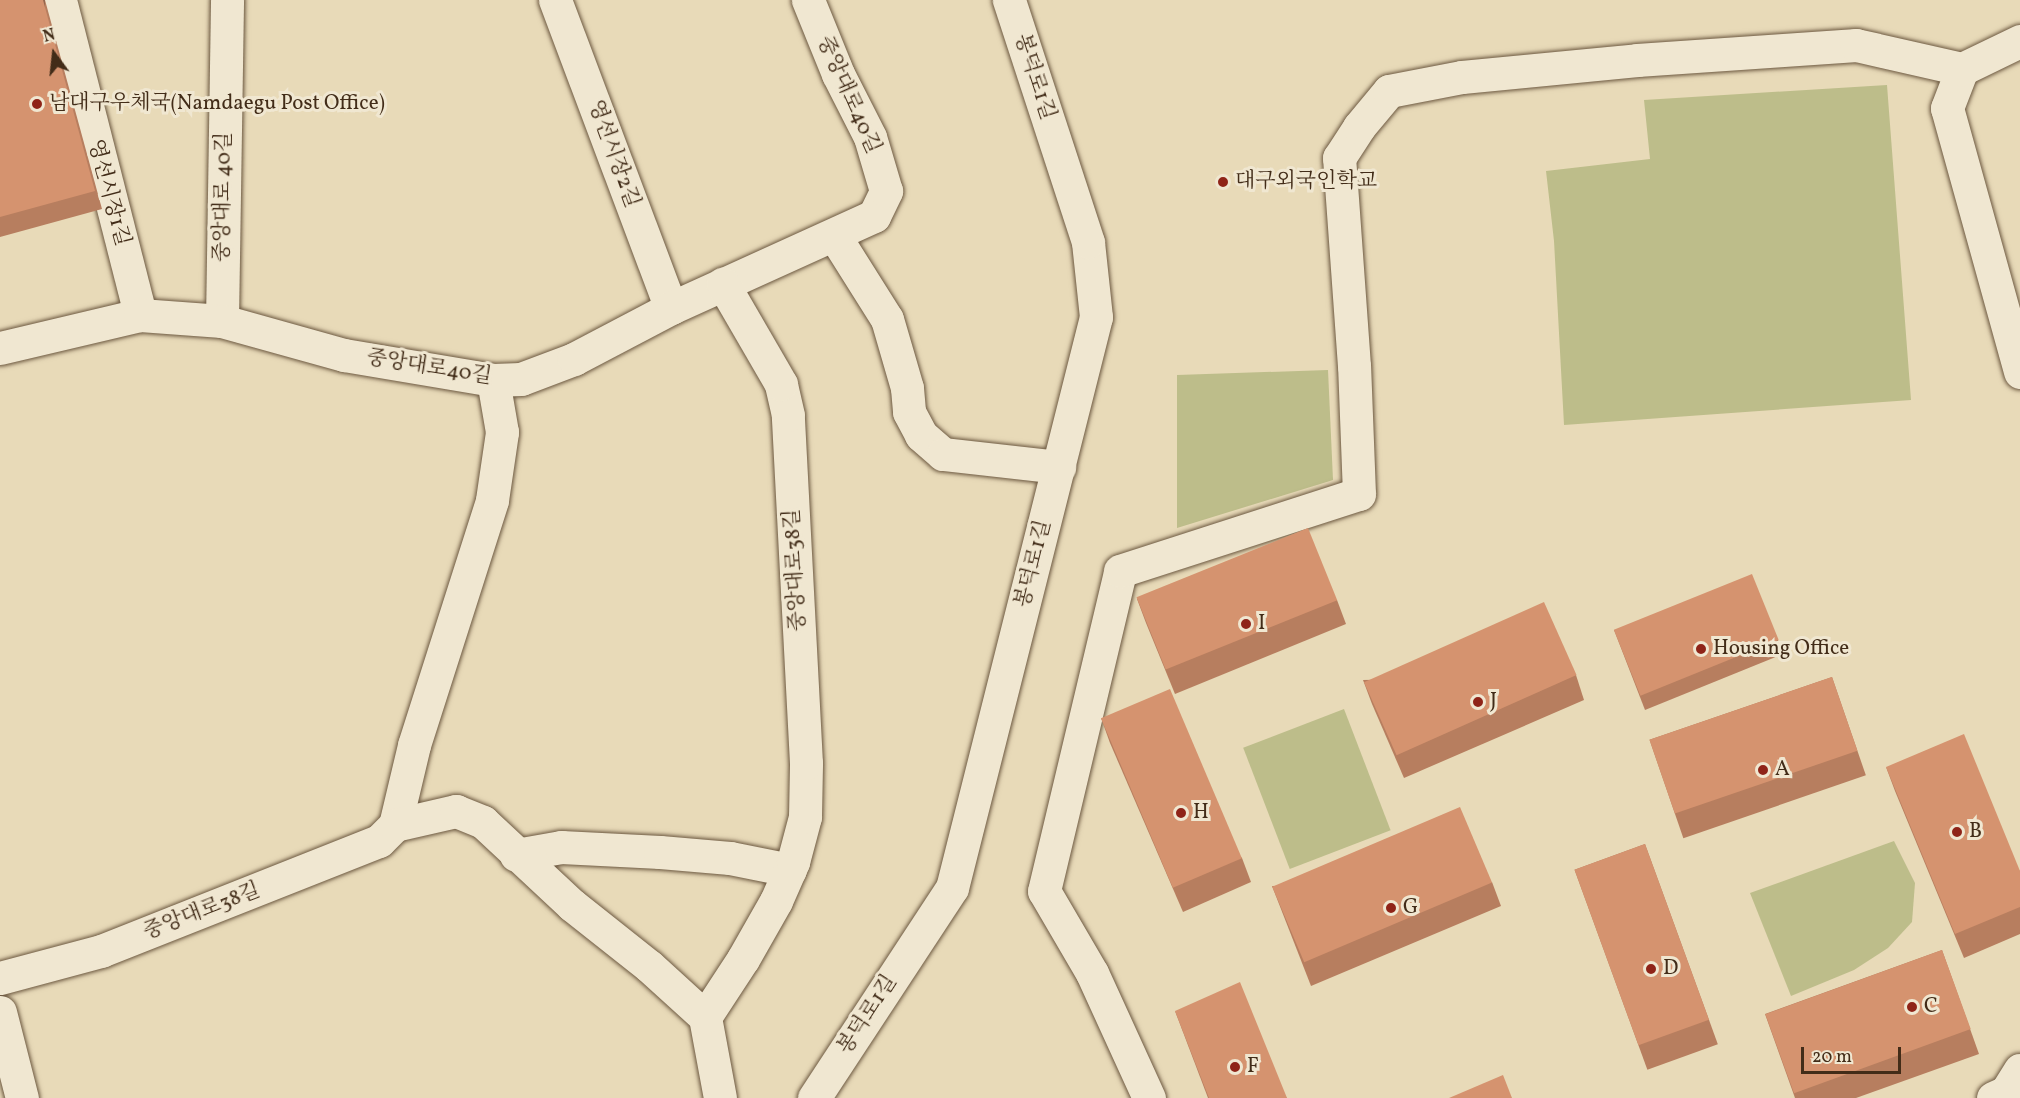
<!DOCTYPE html>
<meta charset="utf-8">
<style>
body{margin:0}
#map{position:relative;width:2020px;height:1098px;overflow:hidden;background:#e8dab8;font-family:Vollkorn,"Noto Serif KR",serif}
div>[style]{position:absolute}
.green>*{inset:0;background:#bdbd8a;transform-origin:0 0}
.roads{filter:drop-shadow(0 0 2px #6c5840) drop-shadow(0 0 2px #6c5840)}
.minor>*{height:33px;margin:-16.5px;padding:0 16.5px;transform-origin:16.5px;border-radius:16.5px;background:#f0e7d1}
.secondary>*{height:33px;margin:-16.5px;padding:0 16.5px;transform-origin:16.5px;border-radius:16.5px;background:#f0e7d1}
.wall>*{inset:0;background:#b77e5f;transform-origin:0 0}
.shaded-wall>*{inset:0;background:#95674e;transform-origin:0 0}
.building>*{inset:0;background:#d5936f;transform-origin:0 0}
.dots>*{width:16px;height:16px;translate:-50% -50%;box-sizing:border-box;border:3px solid #f0e7d1;border-radius:50%}
span{translate:-50% -50%;white-space:nowrap;text-align:center;line-height:1.15;-webkit-text-stroke:6px #f0e7d1;paint-order:stroke}
.street-label{font-size:21px;color:#422c18}
.poi-label{font-size:21px;color:#422c18}
.left{translate:0 -50%;text-align:left}
.north{position:absolute;left:24px;top:24px;width:60px;height:60px;-webkit-text-stroke:4px #f0e7d1;paint-order:stroke;rotate:345deg;font-size:16px;font-weight:700;line-height:24px;text-align:center;color:#422c18}
.north::after{content:'';display:block;margin:auto;width:21px;height:27px;background:#422c18;clip-path:polygon(50% 0,100% 100%,50% 72%,0 100%)}
.scale{position:absolute;left:1801px;top:1047px;width:100px;height:27px;box-sizing:border-box;border:3px solid #422c18;border-top:0;padding-left:8px;font-size:18px;line-height:21px;white-space:nowrap;color:#422c18;-webkit-text-stroke:4px #f0e7d1;paint-order:stroke}
</style>
<div id="map">
<div class="green">
<i style="clip-path:polygon(1887px 85px,1911px 400px,1564px 425px,1554px 241px,1546px 171px,1650px 159px,1644px 100px)"></i>
<i style="clip-path:polygon(1328px 370px,1333px 480px,1177px 528px,1177px 375px)"></i>
<i style="left:1344px;top:709px;width:130px;height:108px;rotate:69deg"></i>
<i style="clip-path:polygon(1894px 841px,1915px 883px,1912px 922px,1888px 948px,1854px 970px,1791px 996px,1750px 893px)"></i>
</div>
<div class="roads">
<div class="minor">
<i style="left:60px;top:0;width:325px;rotate:75.7deg"></i>
<i style="left:555px;top:0;width:329px;rotate:69.4deg"></i>
<i style="left:2020px;top:41px;width:64px;rotate:154.2deg"></i>
<i style="left:1962px;top:69px;width:42px;rotate:111deg"></i>
<i style="left:1947px;top:108px;width:274px;rotate:74.5deg"></i>
<i style="left:834px;top:235px;width:99px;rotate:57.8deg"></i>
<i style="left:887px;top:319px;width:72px;rotate:73.8deg"></i>
<i style="left:907px;top:388px;width:24px;rotate:85deg"></i>
<i style="left:909px;top:412px;width:26px;rotate:62deg"></i>
<i style="left:921px;top:435px;width:29px;rotate:41deg"></i>
<i style="left:943px;top:454px;width:117px;rotate:6.4deg"></i>
<i style="left:222px;top:321px;width:321px;rotate:-89.1deg"></i>
<i style="left:0;top:348px;width:144px;rotate:-13.3deg"></i>
<i style="left:140px;top:315px;width:82px;rotate:4.2deg"></i>
<i style="left:222px;top:321px;width:127px;rotate:15.6deg"></i>
<i style="left:344px;top:355px;width:151px;rotate:9.5deg"></i>
<i style="left:493px;top:380px;width:28px;rotate:-2deg"></i>
<i style="left:521px;top:379px;width:57px;rotate:-20.7deg"></i>
<i style="left:574px;top:359px;width:110px;rotate:-27.7deg"></i>
<i style="left:671px;top:308px;width:223px;rotate:-24.4deg"></i>
<i style="left:874px;top:216px;width:28px;rotate:-64deg"></i>
<i style="left:886px;top:191px;width:56px;rotate:-106.5deg"></i>
<i style="left:870px;top:137px;width:71px;rotate:-116.9deg"></i>
<i style="left:838px;top:74px;width:80px;rotate:-112.1deg"></i>
<i style="left:395px;top:825px;width:82px;rotate:-76.6deg"></i>
<i style="left:414px;top:745px;width:257px;rotate:-72.3deg"></i>
<i style="left:492px;top:500px;width:69px;rotate:-81.6deg"></i>
<i style="left:502px;top:432px;width:53px;rotate:-99.8deg"></i>
<i style="left:516px;top:855px;width:46px;rotate:-10.1deg"></i>
<i style="left:561px;top:847px;width:99px;rotate:2.9deg"></i>
<i style="left:660px;top:852px;width:70px;rotate:4.9deg"></i>
<i style="left:730px;top:858px;width:61px;rotate:11.3deg"></i>
<i style="left:0;top:978px;width:105px;rotate:-15deg"></i>
<i style="left:101px;top:951px;width:299px;rotate:-21.6deg"></i>
<i style="left:379px;top:841px;width:23px;rotate:-45deg"></i>
<i style="left:395px;top:825px;width:63px;rotate:-12.9deg"></i>
<i style="left:456px;top:811px;width:29px;rotate:22deg"></i>
<i style="left:483px;top:822px;width:122px;rotate:43deg"></i>
<i style="left:572px;top:905px;width:98px;rotate:38.4deg"></i>
<i style="left:649px;top:966px;width:76px;rotate:42.3deg"></i>
<i style="left:720px;top:1098px;width:82px;rotate:-100.5deg"></i>
<i style="left:705px;top:1017px;width:69px;rotate:-56.8deg"></i>
<i style="left:743px;top:959px;width:67px;rotate:-60.4deg"></i>
<i style="left:776px;top:901px;width:43px;rotate:-66.4deg"></i>
<i style="left:793px;top:862px;width:47px;rotate:-75.1deg"></i>
<i style="left:805px;top:817px;width:54px;rotate:-88.9deg"></i>
<i style="left:806px;top:763px;width:348px;rotate:-93deg"></i>
<i style="left:788px;top:415px;width:32px;rotate:-103deg"></i>
<i style="left:781px;top:384px;width:116px;rotate:-120.1deg"></i>
<i style="left:814px;top:1098px;width:251px;rotate:-56.7deg"></i>
<i style="left:952px;top:888px;width:589px;rotate:-75.85deg"></i>
<i style="left:1096px;top:317px;width:75px;rotate:-96.1deg"></i>
<i style="left:1088px;top:242px;width:255px;rotate:-108.1deg"></i>
<i style="left:1149px;top:1098px;width:137px;rotate:-114.5deg"></i>
<i style="left:1092px;top:973px;width:95px;rotate:-120.3deg"></i>
<i style="left:1044px;top:891px;width:329px;rotate:-76.6deg"></i>
<i style="left:1120px;top:571px;width:251px;rotate:-17.9deg"></i>
<i style="left:1359px;top:494px;width:128px;rotate:-92.2deg"></i>
<i style="left:1354px;top:366px;width:209px;rotate:-94.1deg"></i>
<i style="left:1339px;top:158px;width:37px;rotate:-57deg"></i>
<i style="left:1359px;top:127px;width:47px;rotate:-50.2deg"></i>
<i style="left:1389px;top:91px;width:74px;rotate:-10.9deg"></i>
<i style="left:1462px;top:77px;width:176px;rotate:-5.5deg"></i>
<i style="left:1637px;top:60px;width:220px;rotate:-3.9deg"></i>
<i style="left:1856px;top:45px;width:109px;rotate:12.8deg"></i>
<i style="left:1993px;top:1098px;width:14px;rotate:-25deg"></i>
<i style="left:2006px;top:1092px;width:26px;rotate:-58deg"></i>
</div>
<div class="secondary">
<i style="left:0;top:1012px;width:89px;rotate:75.7deg"></i>
</div>
</div>
<div class="wall">
<i style="clip-path:polygon(0 0,45px 0,102px 209px,0 237px)"></i>
<i style="clip-path:polygon(1137px 599px,1337px 600px,1346px 624px,1175px 694px,1146px 623px)"></i>
<i style="clip-path:polygon(1614px 630px,1778px 640px,1783px 654px,1645px 710px)"></i>
<i style="clip-path:polygon(1576px 675px,1584px 700px,1404px 778px,1372px 704px,1363px 680px)"></i>
<i style="left:1832px;top:677px;width:104px;height:193px;rotate:71deg"></i>
<i style="clip-path:polygon(1101px 718px,1242px 858px,1251px 882px,1183px 912px,1110px 743px)"></i>
<i style="clip-path:polygon(1886px 767px,2020px 871px,2020px 934px,1964px 958px,1895px 791px)"></i>
<i style="left:1645px;top:844px;width:213px;height:75px;rotate:70deg"></i>
<i style="clip-path:polygon(1492px 882px,1501px 906px,1311px 986px,1272px 886px)"></i>
<i style="clip-path:polygon(1942px 950px,1979px 1054px,1856px 1098px,1795px 1098px,1765px 1014px)"></i>
<i style="clip-path:polygon(1175px 1011px,1287px 1098px,1208px 1098px)"></i>
</div>
<div class="shaded-wall">
<i style="left:43px;top:0;width:2px;height:198px"></i>
</div>
<div class="building">
<i style="clip-path:polygon(0 0,43px 0,95px 191px,0 217px)"></i>
<i style="left:1308px;top:528px;width:78px;height:185px;rotate:68deg"></i>
<i style="left:1752px;top:574px;width:71px;height:149px;rotate:68deg"></i>
<i style="left:1544px;top:602px;width:80px;height:197px;rotate:66deg"></i>
<i style="left:1832px;top:677px;width:78px;height:193px;rotate:71deg"></i>
<i style="left:1170px;top:689px;width:184px;height:75px;rotate:67deg"></i>
<i style="clip-path:polygon(1964px 734px,2020px 871px,2020px 907px,1955px 934px,1886px 767px)"></i>
<i style="left:1460px;top:807px;width:82px;height:204px;rotate:67deg"></i>
<i style="left:1645px;top:844px;width:187px;height:75px;rotate:70deg"></i>
<i style="left:1942px;top:950px;width:84px;height:188px;rotate:70deg"></i>
<i style="clip-path:polygon(1240px 982px,1287px 1098px,1209px 1098px,1175px 1011px)"></i>
<i style="clip-path:polygon(1503px 1075px,1512px 1098px,1449px 1098px)"></i>
</div>
<div class="dots">
<i style="left:37px;top:104px;background:#8f2418"></i>
<i style="left:1223px;top:182px;background:#8f2418"></i>
<i style="left:1246px;top:624px;background:#8f2418"></i>
<i style="left:1701px;top:649px;background:#8f2418"></i>
<i style="left:1478px;top:702px;background:#8f2418"></i>
<i style="left:1763px;top:770px;background:#8f2418"></i>
<i style="left:1181px;top:813px;background:#8f2418"></i>
<i style="left:1957px;top:832px;background:#8f2418"></i>
<i style="left:1391px;top:908px;background:#8f2418"></i>
<i style="left:1651px;top:969px;background:#8f2418"></i>
<i style="left:1912px;top:1007px;background:#8f2418"></i>
<i style="left:1235px;top:1067px;background:#8f2418"></i>
</div>
<div class="street-label">
<span style="left:1034px;top:77px;rotate:72deg">봉덕로1길</span>
<span style="left:848px;top:95px;rotate:66deg">중앙대로40길</span>
<span style="left:613px;top:154px;rotate:70deg">영선시장2길</span>
<span style="left:108px;top:193px;rotate:75deg">영선시장1길</span>
<span style="left:224px;top:197px;rotate:-89deg">중앙대로 40길</span>
<span style="left:429px;top:368px;rotate:9deg">중앙대로40길</span>
<span style="left:1034px;top:564px;rotate:-76deg">봉덕로1길</span>
<span style="left:796px;top:570px;rotate:-93deg">중앙대로38길</span>
<span style="left:202px;top:912px;rotate:-21deg">중앙대로38길</span>
<span style="left:868px;top:1015px;rotate:-57deg">봉덕로1길</span>
</div>
<div class="poi-label">
<span class="left" style="left:49px;top:104px">남대구우체국(Namdaegu Post Office)</span>
<span class="left" style="left:1235px;top:182px">대구외국인학교</span>
<span class="left" style="left:1258px;top:624px">I</span>
<span class="left" style="left:1713px;top:649px">Housing Office</span>
<span class="left" style="left:1490px;top:702px">J</span>
<span class="left" style="left:1775px;top:770px">A</span>
<span class="left" style="left:1193px;top:813px">H</span>
<span class="left" style="left:1969px;top:832px">B</span>
<span class="left" style="left:1403px;top:908px">G</span>
<span class="left" style="left:1663px;top:969px">D</span>
<span class="left" style="left:1924px;top:1007px">C</span>
<span class="left" style="left:1247px;top:1067px">F</span>
</div>
<div class="north">N</div>
<div class="scale">20 m</div>
</div>
